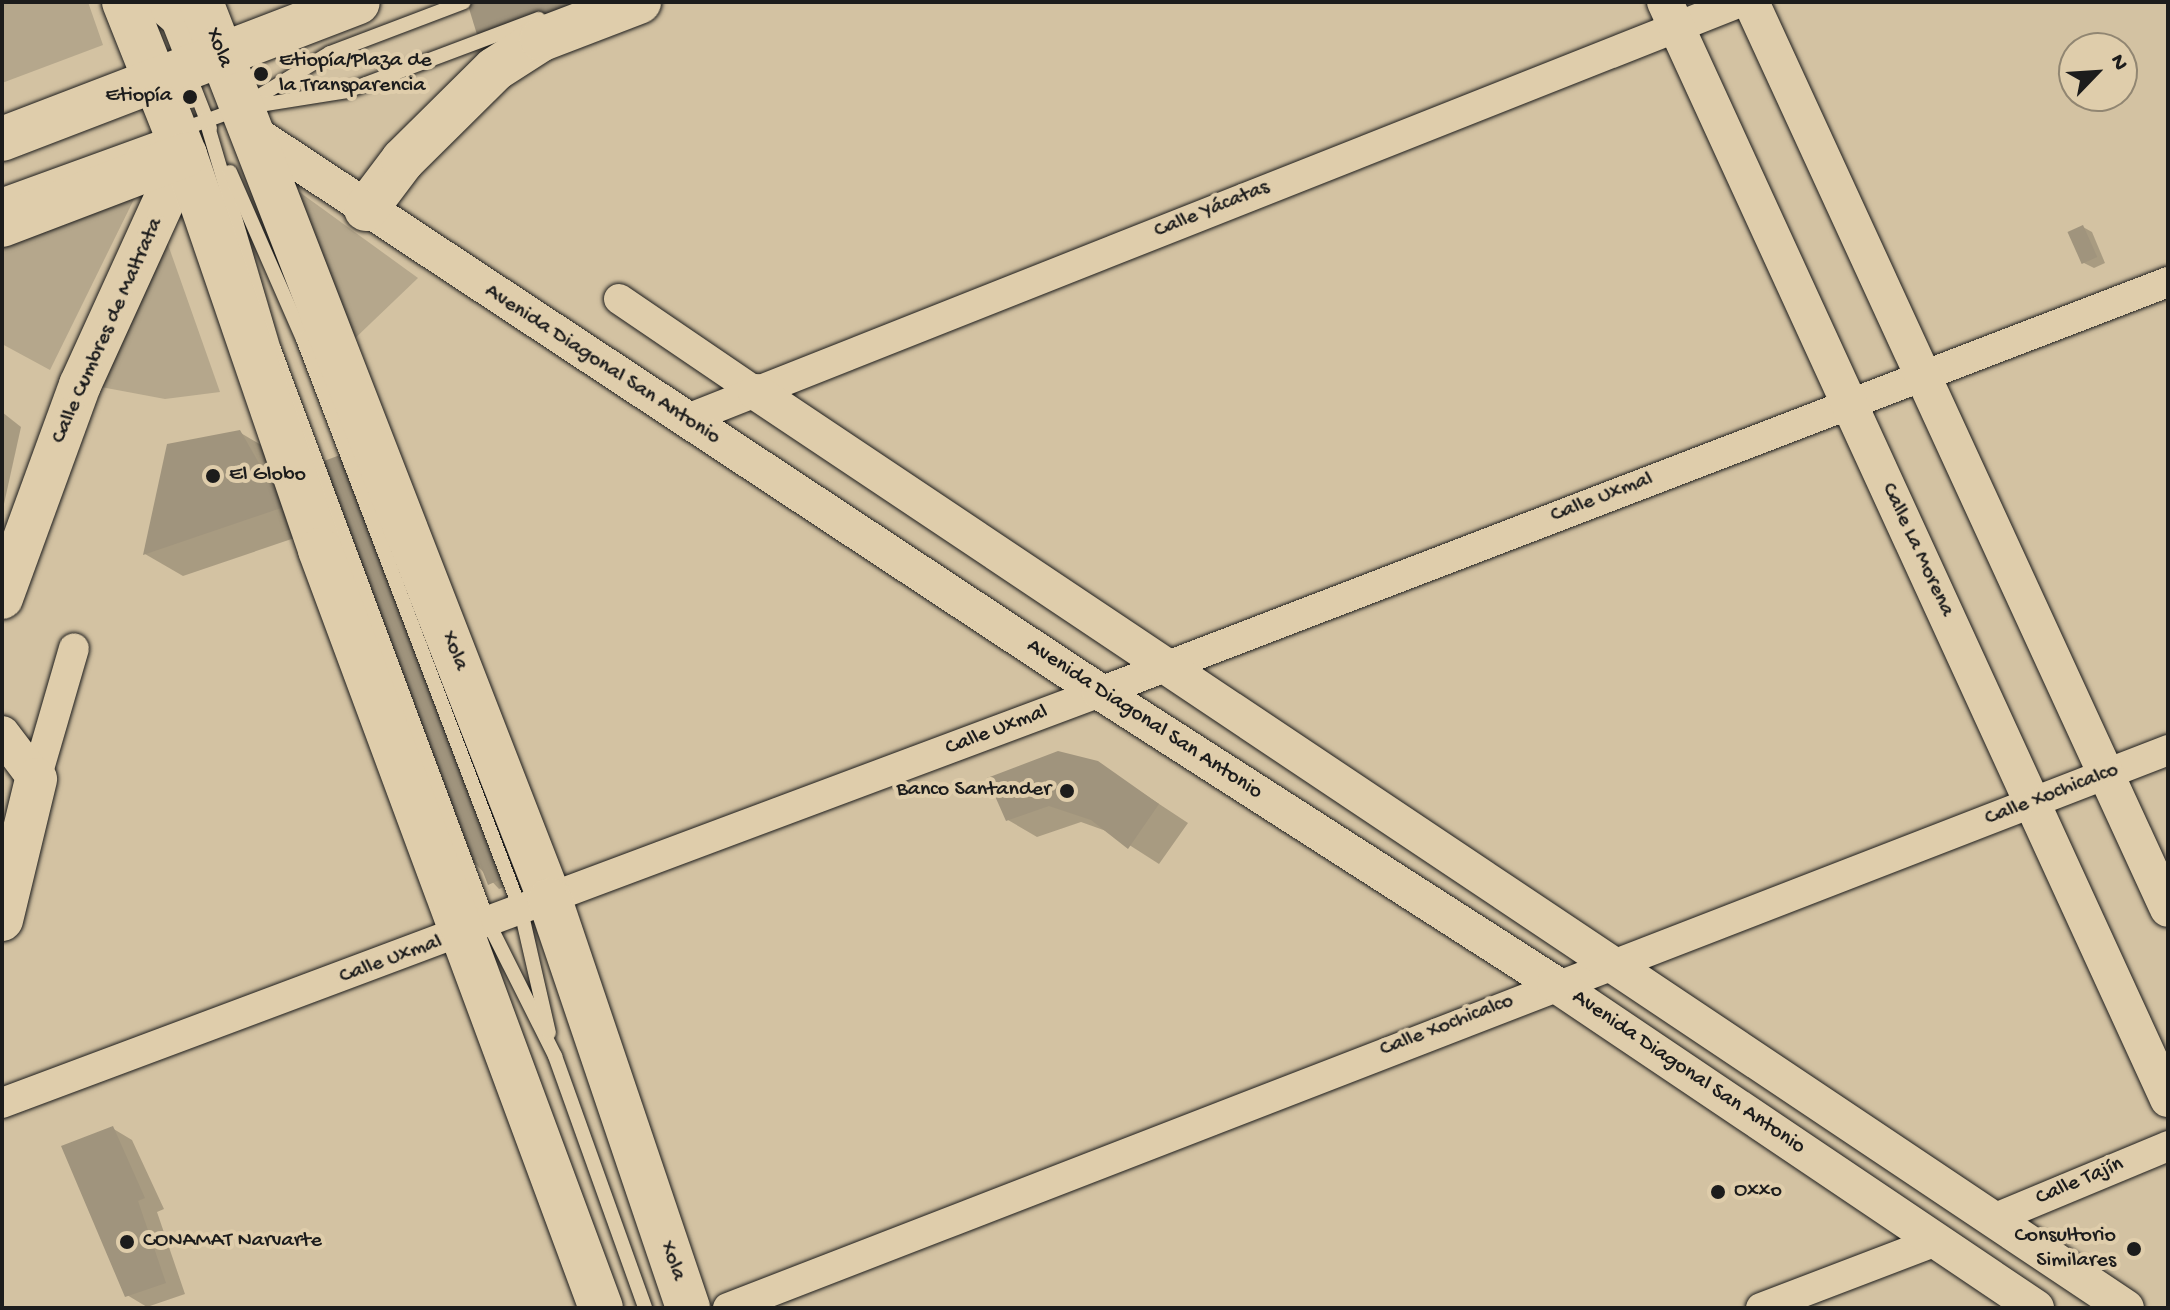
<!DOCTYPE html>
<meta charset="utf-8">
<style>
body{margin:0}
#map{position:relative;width:2170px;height:1310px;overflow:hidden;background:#d3c2a2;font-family:"Gochi Hand",sans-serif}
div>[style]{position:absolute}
.green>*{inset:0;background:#b5a78c}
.shadow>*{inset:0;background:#0003}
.building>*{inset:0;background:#a0947d;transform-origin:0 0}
.roads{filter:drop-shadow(0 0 2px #1c1c1c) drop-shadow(0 0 2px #1c1c1c)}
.service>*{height:14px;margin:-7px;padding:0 7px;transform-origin:7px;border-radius:7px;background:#dfcdab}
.minor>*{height:30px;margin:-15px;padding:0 15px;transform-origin:15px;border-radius:15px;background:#dfcdab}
.tertiary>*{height:36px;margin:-18px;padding:0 18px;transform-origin:18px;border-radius:18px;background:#dfcdab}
.secondary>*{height:42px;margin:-21px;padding:0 21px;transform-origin:21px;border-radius:21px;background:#dfcdab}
.primary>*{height:44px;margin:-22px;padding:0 22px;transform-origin:22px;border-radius:22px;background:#dfcdab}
.dots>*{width:22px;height:22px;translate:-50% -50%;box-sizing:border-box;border:4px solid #dfcdab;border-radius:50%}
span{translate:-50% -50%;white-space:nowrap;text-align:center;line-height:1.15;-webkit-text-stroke:8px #dfcdab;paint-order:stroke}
.street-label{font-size:22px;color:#1c1c1c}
.poi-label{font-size:22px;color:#1c1c1c}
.left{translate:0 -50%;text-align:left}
.right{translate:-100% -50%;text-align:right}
.frame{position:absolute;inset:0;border:4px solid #1c1c1c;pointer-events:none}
.north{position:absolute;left:2058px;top:32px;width:80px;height:80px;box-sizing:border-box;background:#dfcdab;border:2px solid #918672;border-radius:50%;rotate:65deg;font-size:22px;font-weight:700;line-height:32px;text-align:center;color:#1c1c1c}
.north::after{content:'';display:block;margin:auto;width:28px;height:36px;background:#1c1c1c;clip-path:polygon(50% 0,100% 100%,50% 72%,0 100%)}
</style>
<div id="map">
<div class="green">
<i style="clip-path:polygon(2px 2px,88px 2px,103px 45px,2px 83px)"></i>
<i style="clip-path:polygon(287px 183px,418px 278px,348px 345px)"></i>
<i style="clip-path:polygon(138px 191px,50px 370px,2px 344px,2px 247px)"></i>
<i style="clip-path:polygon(165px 236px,220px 392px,165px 399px,101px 387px)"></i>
</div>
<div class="shadow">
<i style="clip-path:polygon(2083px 227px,2092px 232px,2105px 263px,2094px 268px,2084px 263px)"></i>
<i style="clip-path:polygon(2px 412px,21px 427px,2px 513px)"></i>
<i style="clip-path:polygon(239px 432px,278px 455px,321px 529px,183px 576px,145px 554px)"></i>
<i style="clip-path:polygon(357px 460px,510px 855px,503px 857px,512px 884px,499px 889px,472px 860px)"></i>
<i style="clip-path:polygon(1097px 763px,1188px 823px,1159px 864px,1109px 832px,1081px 822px,1037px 837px,1008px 820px)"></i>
<i style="clip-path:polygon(112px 1128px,132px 1140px,164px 1209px,157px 1212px,185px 1294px,147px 1307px,127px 1295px)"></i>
</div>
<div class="building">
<i style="clip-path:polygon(467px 2px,581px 2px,479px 41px)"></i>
<i style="left:2083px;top:225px;width:35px;height:17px;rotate:66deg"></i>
<i style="clip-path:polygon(240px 430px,284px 507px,143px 555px,167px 444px)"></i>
<i style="clip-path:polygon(348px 452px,504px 878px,488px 885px,478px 859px,470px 862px,316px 464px)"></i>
<i style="clip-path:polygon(1058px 751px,1098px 761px,1159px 804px,1128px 849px,1091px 820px,1049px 806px,1006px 821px,987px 778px)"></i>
<i style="clip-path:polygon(113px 1126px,145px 1198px,138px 1201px,166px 1283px,125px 1297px,61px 1146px)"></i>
</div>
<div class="roads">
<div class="service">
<i style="left:169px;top:24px;width:112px;rotate:68.5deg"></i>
<i style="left:248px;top:103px;width:96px;rotate:-31.4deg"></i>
<i style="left:330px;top:53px;width:143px;rotate:-20.8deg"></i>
<i style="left:206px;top:120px;width:239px;rotate:73.5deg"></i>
<i style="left:274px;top:349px;width:614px;rotate:69.5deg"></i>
<i style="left:489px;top:924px;width:148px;rotate:63.4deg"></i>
<i style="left:555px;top:1056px;width:268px;rotate:70.3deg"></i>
<i style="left:230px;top:172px;width:182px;rotate:66.4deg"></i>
<i style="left:303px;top:339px;width:612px;rotate:69.14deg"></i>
<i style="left:521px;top:911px;width:125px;rotate:77.1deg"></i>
<i style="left:2px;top:195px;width:254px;rotate:-20deg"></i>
<i style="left:241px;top:108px;width:107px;rotate:-9.1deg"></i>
<i style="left:347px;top:91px;width:205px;rotate:-20.6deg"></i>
</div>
<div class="minor">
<i style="left:619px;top:299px;width:166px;rotate:34.2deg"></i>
<i style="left:685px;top:420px;width:1135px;rotate:-21.61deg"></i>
<i style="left:36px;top:779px;width:136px;rotate:-73.8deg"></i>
<i style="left:2px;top:1103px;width:1172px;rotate:-20.52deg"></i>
<i style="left:1100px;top:692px;width:1144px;rotate:-21deg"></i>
<i style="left:1993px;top:1219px;width:190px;rotate:-22.6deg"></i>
<i style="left:728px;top:1308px;width:1544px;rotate:-21.18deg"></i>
<i style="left:1761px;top:1308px;width:187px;rotate:-20.9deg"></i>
</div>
<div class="tertiary">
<i style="left:159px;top:2px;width:80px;rotate:40.4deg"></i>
<i style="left:1665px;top:2px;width:1207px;rotate:65.37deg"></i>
<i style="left:1751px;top:2px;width:998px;rotate:65.31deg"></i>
<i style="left:252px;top:132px;width:1016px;rotate:33.44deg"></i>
<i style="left:1100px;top:692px;width:541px;rotate:32.69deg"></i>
<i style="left:1555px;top:984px;width:580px;rotate:33.96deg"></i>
<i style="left:756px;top:392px;width:1648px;rotate:33.77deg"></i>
<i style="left:2px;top:734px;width:56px;rotate:52.9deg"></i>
</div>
<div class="secondary">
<i style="left:2px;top:598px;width:227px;rotate:-69.9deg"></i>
<i style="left:80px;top:385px;width:253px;rotate:-65.5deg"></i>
<i style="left:2px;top:920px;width:145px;rotate:-76.4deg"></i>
</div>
<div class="primary">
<i style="left:124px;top:2px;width:165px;rotate:68.3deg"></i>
<i style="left:185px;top:155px;width:417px;rotate:71.1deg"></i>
<i style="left:320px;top:550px;width:808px;rotate:69.66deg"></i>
<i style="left:201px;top:2px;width:963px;rotate:68.76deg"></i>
<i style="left:550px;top:900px;width:431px;rotate:71.3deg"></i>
<i style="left:2px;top:139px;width:381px;rotate:-21deg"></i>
<i style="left:366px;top:209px;width:61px;rotate:-52.9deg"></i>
<i style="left:403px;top:160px;width:129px;rotate:-44.7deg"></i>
<i style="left:495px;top:69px;width:56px;rotate:-32.6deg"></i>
<i style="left:542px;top:39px;width:104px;rotate:-20.9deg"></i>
<i style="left:2px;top:225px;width:196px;rotate:-20.9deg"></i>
</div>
</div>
<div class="dots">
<i style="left:261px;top:74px;background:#1c1c1c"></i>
<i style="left:190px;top:97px;background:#1c1c1c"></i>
<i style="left:213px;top:476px;background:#1c1c1c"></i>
<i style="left:1067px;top:791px;background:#1c1c1c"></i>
<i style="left:1718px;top:1192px;background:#1c1c1c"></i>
<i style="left:127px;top:1242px;background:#1c1c1c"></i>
<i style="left:2134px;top:1249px;background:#1c1c1c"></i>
</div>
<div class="street-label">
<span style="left:218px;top:48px;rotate:69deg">Xola</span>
<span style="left:1212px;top:210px;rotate:-22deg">Calle Yácatas</span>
<span style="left:108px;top:331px;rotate:-66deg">Calle Cumbres de Maltrata</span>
<span style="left:602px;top:365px;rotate:33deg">Avenida Diagonal San Antonio</span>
<span style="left:1602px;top:498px;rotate:-21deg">Calle Uxmal</span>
<span style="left:1917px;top:550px;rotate:65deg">Calle La Morena</span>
<span style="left:454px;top:651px;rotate:69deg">Xola</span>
<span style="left:1144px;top:720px;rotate:33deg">Avenida Diagonal San Antonio</span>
<span style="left:997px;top:731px;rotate:-21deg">Calle Uxmal</span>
<span style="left:2052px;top:795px;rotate:-21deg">Calle Xochicalco</span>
<span style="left:391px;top:960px;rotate:-20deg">Calle Uxmal</span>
<span style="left:1447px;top:1026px;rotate:-21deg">Calle Xochicalco</span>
<span style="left:1688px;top:1073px;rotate:34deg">Avenida Diagonal San Antonio</span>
<span style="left:2080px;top:1182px;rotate:-23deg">Calle Tajín</span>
<span style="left:672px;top:1261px;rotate:71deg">Xola</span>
</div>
<div class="poi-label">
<span class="left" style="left:279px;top:74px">Etiopía/Plaza de<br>la Transparencia</span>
<span class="right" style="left:172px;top:97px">Etiopía</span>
<span class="left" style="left:229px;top:476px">El Globo</span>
<span class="right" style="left:1051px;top:791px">Banco Santander</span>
<span class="left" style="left:1734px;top:1192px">Oxxo</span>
<span class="right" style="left:2116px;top:1249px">Consultorio<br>Similares</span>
<span class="left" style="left:143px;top:1242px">CONAMAT Narvarte</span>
</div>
<div class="frame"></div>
<div class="north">N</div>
</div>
